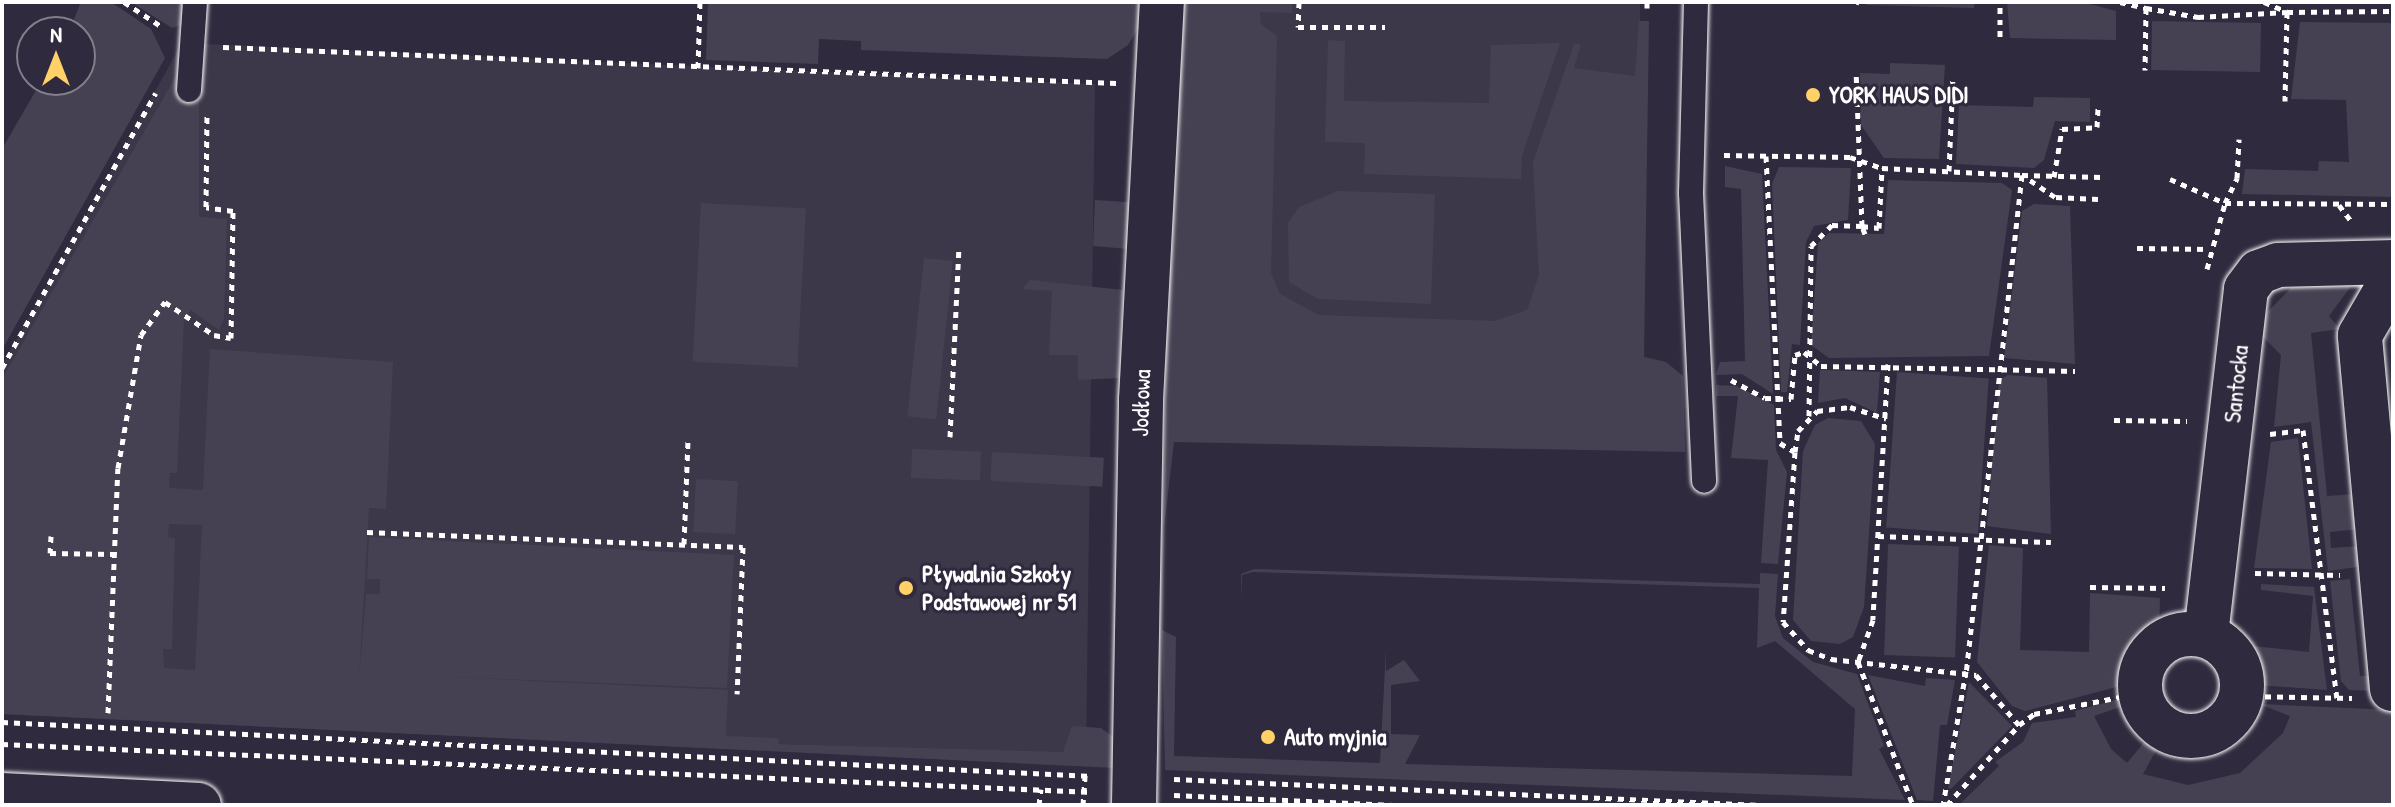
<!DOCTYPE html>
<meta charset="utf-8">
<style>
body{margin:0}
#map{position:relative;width:2395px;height:807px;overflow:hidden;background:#2f2a3d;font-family:"Patrick Hand",sans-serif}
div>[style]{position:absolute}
.built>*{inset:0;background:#3c3749;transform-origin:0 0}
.green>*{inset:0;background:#464152;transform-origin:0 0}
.path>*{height:5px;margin-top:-2.5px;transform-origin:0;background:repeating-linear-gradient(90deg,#fff 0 6px,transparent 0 12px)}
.roads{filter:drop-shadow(0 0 2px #fff) drop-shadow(0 0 2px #fff)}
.service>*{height:24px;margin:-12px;padding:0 12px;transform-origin:12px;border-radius:12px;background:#2f2a3d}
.minor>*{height:44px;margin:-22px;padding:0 22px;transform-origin:22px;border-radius:22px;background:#2f2a3d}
.minor>.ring{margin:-22px;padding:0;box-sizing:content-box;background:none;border:44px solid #2f2a3d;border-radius:50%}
.tertiary>*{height:44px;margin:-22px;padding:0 22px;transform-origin:22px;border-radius:22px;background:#2f2a3d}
.dots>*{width:22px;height:22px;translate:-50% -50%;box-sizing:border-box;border:4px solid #2f2a3d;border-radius:50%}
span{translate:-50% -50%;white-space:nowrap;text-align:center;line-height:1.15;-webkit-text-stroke:6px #2f2a3d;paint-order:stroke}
.poi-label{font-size:24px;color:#fff;font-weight:700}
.left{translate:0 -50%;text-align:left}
.street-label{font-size:24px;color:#fff}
.frame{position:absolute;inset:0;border:4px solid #fff;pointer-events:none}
.north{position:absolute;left:16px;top:16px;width:80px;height:80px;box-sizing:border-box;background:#2f2a3d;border:2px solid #827f8b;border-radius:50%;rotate:0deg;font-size:22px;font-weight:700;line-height:32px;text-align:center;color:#fff}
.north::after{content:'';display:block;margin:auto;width:28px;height:36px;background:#ffd166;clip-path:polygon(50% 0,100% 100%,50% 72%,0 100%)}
</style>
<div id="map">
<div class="built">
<i style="left:1180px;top:2px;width:460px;height:324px"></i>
<i style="clip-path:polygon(182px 43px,1095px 84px,1086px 755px,726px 742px,725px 749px,2px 714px,2px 365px)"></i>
</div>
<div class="green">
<i style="clip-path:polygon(81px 2px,111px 2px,151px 29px,165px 58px,2px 350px,2px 149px,42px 80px,80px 80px,80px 32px,69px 32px)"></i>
<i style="clip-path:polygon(131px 2px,187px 2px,186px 23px,172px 28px)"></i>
<i style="clip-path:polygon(708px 2px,1143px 2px,1142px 22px,1128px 45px,1107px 59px,861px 50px,861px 41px,819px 39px,818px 64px,706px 60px)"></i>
<i style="clip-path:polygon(1184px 2px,1292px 2px,1292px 13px,1260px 12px,1261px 24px,1277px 36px,1271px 273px,1280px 294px,1319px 315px,1495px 321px,1527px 310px,1539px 275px,1533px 162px,1574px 44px,1581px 44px,1574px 68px,1635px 76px,1639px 21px,1649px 21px,1644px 357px,1666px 362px,1683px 376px,1685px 452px,1174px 442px,1164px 528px,1166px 327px)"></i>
<i style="clip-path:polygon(1866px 2px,1975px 2px,1974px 8px,1866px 5px)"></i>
<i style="clip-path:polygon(2082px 2px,2116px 11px,2116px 40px,2010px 38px,2007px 2px)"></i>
<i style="left:2152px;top:21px;width:109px;height:49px;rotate:1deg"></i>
<i style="clip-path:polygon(2300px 22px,2393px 23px,2393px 197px,2242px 194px,2245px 169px,2318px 171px,2319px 161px,2349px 162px,2346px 100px,2291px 99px)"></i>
<i style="clip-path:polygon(1328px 40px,1345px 41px,1344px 101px,1489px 103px,1491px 45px,1560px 43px,1522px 156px,1521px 179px,1364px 174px,1365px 143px,1325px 142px)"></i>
<i style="clip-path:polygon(1890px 63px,1945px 65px,1939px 159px,1884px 158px,1861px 125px,1860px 73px,1890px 74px)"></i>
<i style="clip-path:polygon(evenodd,183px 64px,199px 90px,199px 217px,227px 219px,224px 319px,219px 330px,191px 310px,184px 320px,177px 473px,170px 473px,169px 488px,203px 490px,210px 349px,393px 362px,386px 509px,369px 508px,359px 680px,366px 594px,380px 594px,380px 579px,367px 579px,369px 537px,734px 555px,727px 688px,429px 676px,728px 690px,726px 736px,778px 738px,779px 744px,1063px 752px,1072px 726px,1101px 728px,1116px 739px,1116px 768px,2px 714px,2px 379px,183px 64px,169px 524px,202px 525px,195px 670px,164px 668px,163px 649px,172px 649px,175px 538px,168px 537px,169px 524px)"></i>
<i style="clip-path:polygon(2034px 97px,2090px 98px,2090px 122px,2055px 121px,2044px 160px,2034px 168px,1956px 164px,1959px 105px,2033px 107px)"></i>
<i style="clip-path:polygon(1725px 166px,1762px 174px,1773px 394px,1742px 374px,1716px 375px,1720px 362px,1745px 361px,1741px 189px,1725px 187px)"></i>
<i style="clip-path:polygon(1779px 167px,1851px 168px,1848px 220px,1814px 226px,1806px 242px,1800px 345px,1792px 344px,1787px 392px,1781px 392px,1772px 184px)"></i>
<i style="clip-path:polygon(1888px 180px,2002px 183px,2012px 190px,1989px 356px,1829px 358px,1811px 345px,1818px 243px,1829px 233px,1884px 234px)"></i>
<i style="clip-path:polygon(1338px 191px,1435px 194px,1431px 304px,1318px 299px,1289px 282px,1288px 223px,1299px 207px)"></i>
<i style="clip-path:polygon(1095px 200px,1143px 203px,1128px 249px,1093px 246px)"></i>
<i style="left:701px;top:203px;width:105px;height:159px;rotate:3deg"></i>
<i style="clip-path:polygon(2034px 204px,2070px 206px,2075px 364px,2004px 358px,2022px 211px)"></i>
<i style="left:924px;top:258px;width:29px;height:159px;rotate:6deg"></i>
<i style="clip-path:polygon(2369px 275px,2368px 290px,2351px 286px,2329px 316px,2340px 329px,2311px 333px,2327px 496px,2356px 494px,2360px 529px,2330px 532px,2331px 548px,2362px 546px,2364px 566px,2328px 571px,2311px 422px,2274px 427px,2281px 355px,2253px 327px,2291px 288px)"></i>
<i style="clip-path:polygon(1030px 280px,1123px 290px,1120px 378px,1078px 380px,1078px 355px,1049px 355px,1052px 291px,1022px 289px)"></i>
<i style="clip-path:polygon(1820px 370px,1880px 372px,1877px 413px,1845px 398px,1818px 403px)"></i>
<i style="left:1897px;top:372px;width:92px;height:156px;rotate:4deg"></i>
<i style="clip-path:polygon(2008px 375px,2047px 378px,2051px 534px,1987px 526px,1999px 380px)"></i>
<i style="clip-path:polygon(1716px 385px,1737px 386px,1774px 405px,1776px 450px,1787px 472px,1778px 564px,1761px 563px,1768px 460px,1731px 458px,1738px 396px,1716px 396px)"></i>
<i style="clip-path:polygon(1828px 418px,1861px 421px,1875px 444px,1864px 607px,1853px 637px,1840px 644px,1811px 641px,1793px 620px,1803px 451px,1815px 425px)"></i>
<i style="clip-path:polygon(2298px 438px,2312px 569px,2254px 568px,2271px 442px)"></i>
<i style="left:912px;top:449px;width:69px;height:29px;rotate:2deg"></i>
<i style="left:992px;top:452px;width:112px;height:29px;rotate:3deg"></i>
<i style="left:696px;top:479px;width:42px;height:53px;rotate:3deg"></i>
<i style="left:1888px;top:544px;width:71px;height:111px;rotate:2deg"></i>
<i style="clip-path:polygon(1989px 545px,2023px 548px,2020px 650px,2089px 652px,2090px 593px,2160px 598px,2159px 625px,2132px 653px,2124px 685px,2025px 711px,2012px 706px,1977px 662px)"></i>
<i style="clip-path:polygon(1254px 569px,1760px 584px,1760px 573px,1778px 574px,1775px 616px,1783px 638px,1813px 662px,1857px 674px,1884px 746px,1879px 749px,1905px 800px,1165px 770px,1162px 630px,1176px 637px,1174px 756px,1380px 763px,1386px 649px,1386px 671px,1404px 660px,1420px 681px,1391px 685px,1391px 734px,1420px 735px,1405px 764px,1852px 776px,1855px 709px,1775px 641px,1757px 648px,1759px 588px,1253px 572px,1242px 575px,1242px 602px,1241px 574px)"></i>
<i style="clip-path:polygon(2350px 579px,2360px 676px,2375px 676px,2377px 691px,2349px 690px,2341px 681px,2330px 581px)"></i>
<i style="clip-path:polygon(2261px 584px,2314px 587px,2327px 690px,2258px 685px,2253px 646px,2309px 652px,2313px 596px,2261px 590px)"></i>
<i style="clip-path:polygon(1868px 675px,1925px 686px,1926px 678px,1955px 680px,1947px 725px,1940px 725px,1933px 801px,1917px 800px)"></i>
<i style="clip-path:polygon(1969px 682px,2012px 726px,1951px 789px,1948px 788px)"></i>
<i style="clip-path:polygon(2123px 698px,2123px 706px,2094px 716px,2111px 749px,2127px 763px,2146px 740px,2158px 747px,2143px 774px,2188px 785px,2240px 773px,2283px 733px,2290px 716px,2259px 704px,2393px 710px,2393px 805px,1961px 803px,1999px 766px,1995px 762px,2023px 742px,2032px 723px,2076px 717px,2075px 711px)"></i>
</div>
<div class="path">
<i style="left:124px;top:2px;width:45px;rotate:33.3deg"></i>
<i style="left:1299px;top:2px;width:25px;rotate:92deg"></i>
<i style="left:1298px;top:27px;width:87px"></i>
<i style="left:2120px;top:2px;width:27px;rotate:13deg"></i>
<i style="left:2146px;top:8px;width:62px;rotate:90.9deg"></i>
<i style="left:2264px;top:2px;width:25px;rotate:23deg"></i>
<i style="left:2287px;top:12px;width:106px;rotate:-0.5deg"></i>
<i style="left:1856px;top:4px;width:2px;rotate:-63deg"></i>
<i style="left:1647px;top:8px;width:6px;rotate:-90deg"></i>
<i style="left:2146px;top:8px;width:53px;rotate:9.8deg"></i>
<i style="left:2198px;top:17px;width:89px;rotate:-3.2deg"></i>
<i style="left:2287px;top:12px;width:89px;rotate:91.3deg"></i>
<i style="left:2000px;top:37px;width:35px;rotate:-90deg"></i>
<i style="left:223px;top:47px;width:894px;rotate:2.31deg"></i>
<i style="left:698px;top:68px;width:66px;rotate:-88.3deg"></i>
<i style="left:1724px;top:155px;width:126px;rotate:0.9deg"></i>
<i style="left:1850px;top:157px;width:34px;rotate:19deg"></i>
<i style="left:1882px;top:168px;width:140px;rotate:2.9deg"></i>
<i style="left:2022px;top:175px;width:499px;rotate:96.4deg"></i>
<i style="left:1966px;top:671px;width:136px;rotate:99.7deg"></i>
<i style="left:1766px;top:156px;width:287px;rotate:87.2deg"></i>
<i style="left:1780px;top:443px;width:17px;rotate:31deg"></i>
<i style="left:1795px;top:452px;width:170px;rotate:94deg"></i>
<i style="left:1783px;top:622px;width:38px;rotate:48deg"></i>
<i style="left:1808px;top:650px;width:25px;rotate:21deg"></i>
<i style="left:1831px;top:659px;width:146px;rotate:6.3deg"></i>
<i style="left:1976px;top:675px;width:66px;rotate:49.3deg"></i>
<i style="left:2019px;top:725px;width:19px;rotate:-36deg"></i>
<i style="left:2034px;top:714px;width:108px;rotate:-11.2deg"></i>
<i style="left:1949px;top:171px;width:95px;rotate:-87.6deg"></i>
<i style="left:2054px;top:177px;width:49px;rotate:-80.5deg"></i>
<i style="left:2062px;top:129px;width:35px;rotate:-3deg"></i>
<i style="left:2097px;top:127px;width:20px;rotate:-87deg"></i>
<i style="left:2170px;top:179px;width:60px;rotate:23.6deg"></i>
<i style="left:2225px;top:203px;width:28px;rotate:-64deg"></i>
<i style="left:2237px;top:178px;width:39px;rotate:-87deg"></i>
<i style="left:2098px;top:199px;width:43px;rotate:-177.3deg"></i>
<i style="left:2055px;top:197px;width:40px;rotate:-146deg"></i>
<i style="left:2022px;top:175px;width:80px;rotate:1.4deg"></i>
<i style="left:2339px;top:205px;width:21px;rotate:53deg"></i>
<i style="left:1865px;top:234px;width:9px;rotate:-111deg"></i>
<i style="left:1862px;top:226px;width:17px;rotate:7deg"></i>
<i style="left:1879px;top:228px;width:60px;rotate:-87.1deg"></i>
<i style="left:2137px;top:248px;width:72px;rotate:0.8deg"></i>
<i style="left:2207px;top:269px;width:68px;rotate:-74.7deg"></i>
<i style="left:2225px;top:203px;width:168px;rotate:0.3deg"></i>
<i style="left:1888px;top:364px;width:256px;rotate:93.4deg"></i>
<i style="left:1873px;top:620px;width:45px;rotate:109.7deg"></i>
<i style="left:1858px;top:662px;width:153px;rotate:69deg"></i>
<i style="left:2px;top:368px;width:315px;rotate:-60.8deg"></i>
<i style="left:1731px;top:380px;width:38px;rotate:28deg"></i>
<i style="left:1765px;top:398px;width:26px;rotate:2deg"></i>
<i style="left:1791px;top:399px;width:44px;rotate:-84.8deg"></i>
<i style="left:1795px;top:355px;width:9px;rotate:-18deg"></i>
<i style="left:1804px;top:352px;width:22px;rotate:39deg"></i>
<i style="left:1821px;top:366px;width:254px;rotate:1.1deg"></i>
<i style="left:1809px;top:416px;width:170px;rotate:-89.3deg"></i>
<i style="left:1811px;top:246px;width:30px;rotate:-45deg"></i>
<i style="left:1832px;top:225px;width:30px;rotate:2deg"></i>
<i style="left:1862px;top:226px;width:153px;rotate:-92.2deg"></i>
<i style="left:2114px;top:420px;width:73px;rotate:0.8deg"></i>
<i style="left:2270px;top:434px;width:33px;rotate:-7deg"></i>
<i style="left:2303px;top:430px;width:270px;rotate:82.8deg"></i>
<i style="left:950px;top:437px;width:188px;rotate:-87.3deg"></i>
<i style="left:1795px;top:452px;width:21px;rotate:-82deg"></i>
<i style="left:1798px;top:431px;width:28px;rotate:-46deg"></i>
<i style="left:1817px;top:411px;width:33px;rotate:-7deg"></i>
<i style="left:1850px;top:407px;width:38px;rotate:18deg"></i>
<i style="left:367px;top:532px;width:376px;rotate:2.3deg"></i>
<i style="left:743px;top:547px;width:147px;rotate:92.3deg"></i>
<i style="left:51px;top:536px;width:17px;rotate:93deg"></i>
<i style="left:50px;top:553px;width:64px;rotate:0.9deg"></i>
<i style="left:1878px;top:536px;width:173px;rotate:2deg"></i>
<i style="left:684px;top:544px;width:104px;rotate:-87.8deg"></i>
<i style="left:2255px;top:573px;width:85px;rotate:1.3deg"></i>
<i style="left:2090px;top:587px;width:75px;rotate:0.8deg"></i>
<i style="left:2241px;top:696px;width:111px;rotate:1deg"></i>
<i style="left:108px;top:713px;width:245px;rotate:-87.7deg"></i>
<i style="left:118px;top:468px;width:135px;rotate:-80.2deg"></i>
<i style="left:141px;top:335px;width:41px;rotate:-54deg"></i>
<i style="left:165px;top:302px;width:59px;rotate:34deg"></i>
<i style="left:214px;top:335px;width:17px;rotate:10deg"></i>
<i style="left:231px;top:338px;width:127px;rotate:-89.1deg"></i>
<i style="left:233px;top:211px;width:27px;rotate:-172deg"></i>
<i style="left:206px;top:207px;width:93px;rotate:-89.4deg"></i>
<i style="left:2px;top:722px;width:1091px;rotate:2.84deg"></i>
<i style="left:2px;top:744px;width:1091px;rotate:2.52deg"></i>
<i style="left:1174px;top:779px;width:588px;rotate:2.54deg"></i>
<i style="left:1174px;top:795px;width:220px;rotate:2.6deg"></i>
<i style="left:1039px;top:805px;width:16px;rotate:-83deg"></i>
<i style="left:1083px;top:805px;width:30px;rotate:-86deg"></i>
<i style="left:1947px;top:805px;width:108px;rotate:-48deg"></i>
</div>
<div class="roads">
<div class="service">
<i style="left:1696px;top:2px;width:191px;rotate:91.5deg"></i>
<i style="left:1691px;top:193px;width:288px;rotate:87.4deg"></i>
<i style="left:189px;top:90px;width:88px;rotate:-86.1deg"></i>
</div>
<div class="minor">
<i class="ring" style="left:2140px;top:634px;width:58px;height:58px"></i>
<i style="left:2206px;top:635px;width:348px;rotate:-83.4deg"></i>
<i style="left:2246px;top:289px;width:21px;rotate:-53deg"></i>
<i style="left:2259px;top:272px;width:20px;rotate:-20deg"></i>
<i style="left:2278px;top:265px;width:115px;rotate:-1.5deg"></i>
<i style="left:2392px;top:689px;width:355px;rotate:-95.2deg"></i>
<i style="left:2360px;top:335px;width:66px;rotate:-59.9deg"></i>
<i style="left:1134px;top:805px;width:405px;rotate:-89deg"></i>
<i style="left:1141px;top:400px;width:399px;rotate:-87deg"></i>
</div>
<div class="tertiary">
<i style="left:2px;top:795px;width:197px;rotate:2.9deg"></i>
</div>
</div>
<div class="dots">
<i style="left:1813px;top:95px;background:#ffd166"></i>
<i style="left:906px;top:588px;background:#ffd166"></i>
<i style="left:1268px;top:737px;background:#ffd166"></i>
</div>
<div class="poi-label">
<span class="left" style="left:1829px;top:95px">YORK HAUS DIDI</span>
<span class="left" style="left:922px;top:588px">Pływalnia Szkoły<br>Podstawowej nr 51</span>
<span class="left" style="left:1284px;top:737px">Auto myjnia</span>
</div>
<div class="street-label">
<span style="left:2236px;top:384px;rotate:-84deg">Santocka</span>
<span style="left:1141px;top:403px;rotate:-88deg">Jodłowa</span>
</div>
<div class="frame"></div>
<div class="north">N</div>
</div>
